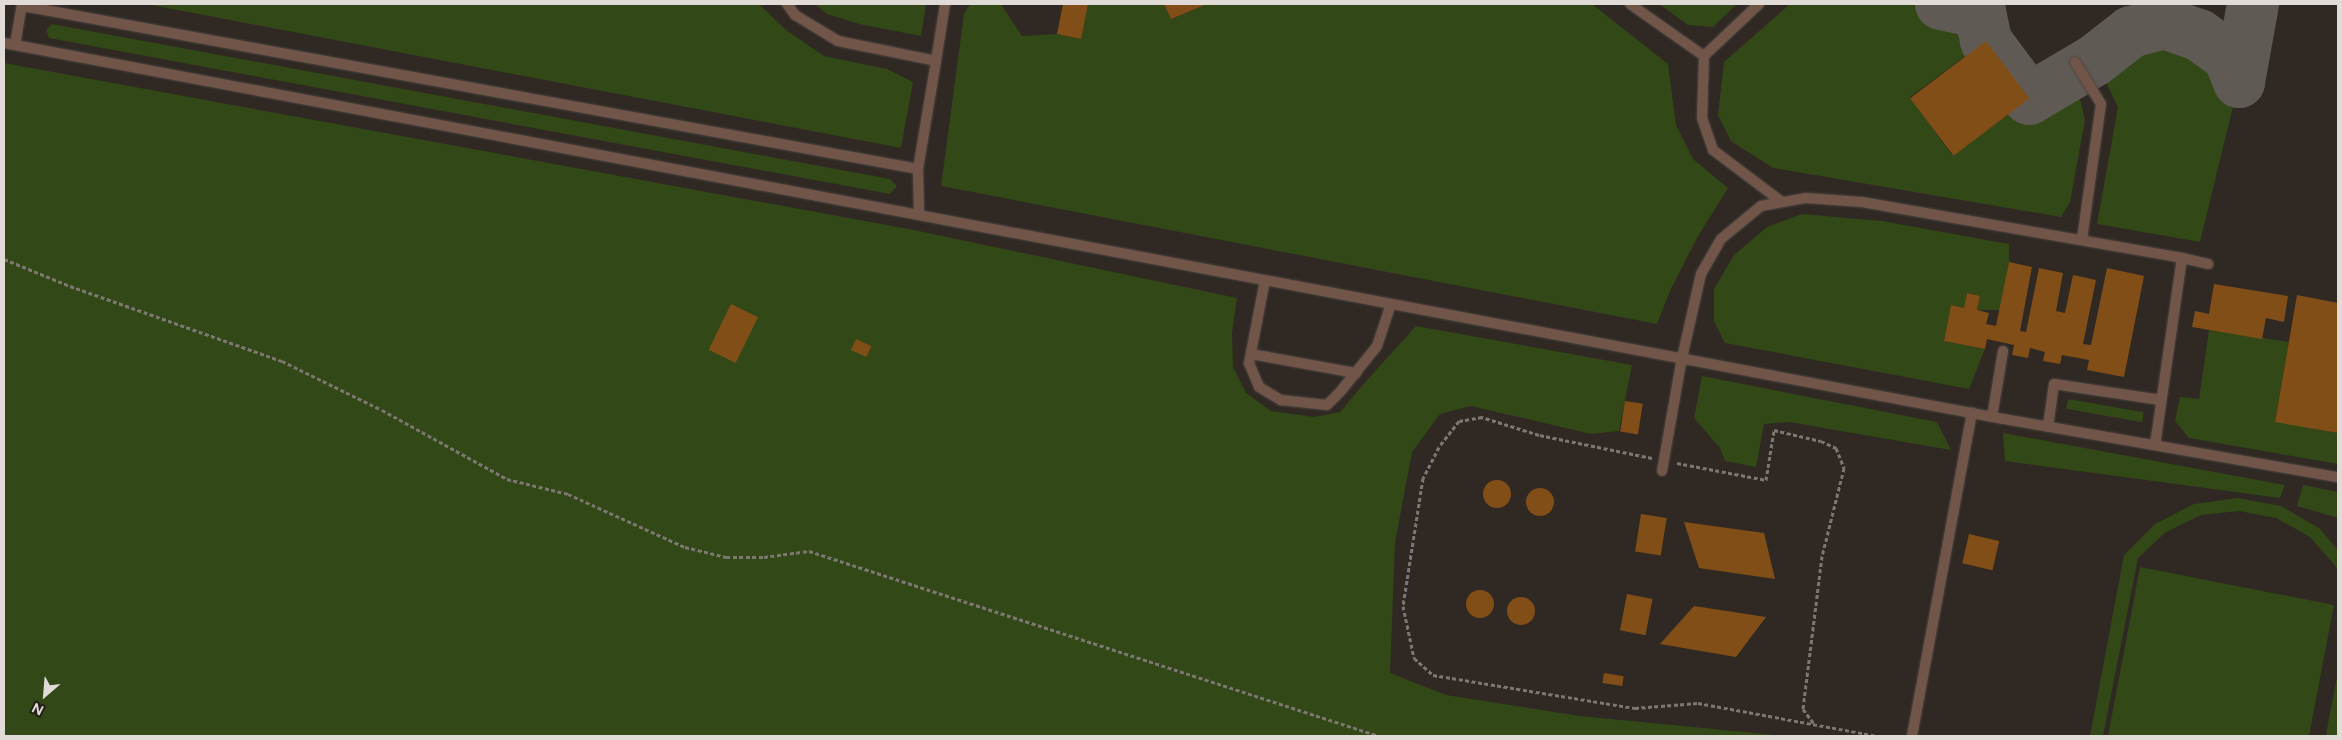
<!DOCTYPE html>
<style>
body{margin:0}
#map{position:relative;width:2342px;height:740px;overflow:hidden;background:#2f2823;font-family:Figtree,sans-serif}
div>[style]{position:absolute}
.green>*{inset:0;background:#324816;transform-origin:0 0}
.taxiway>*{height:52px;margin:-26px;padding:0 26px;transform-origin:26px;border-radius:26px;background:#605a54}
.building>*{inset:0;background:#824e17;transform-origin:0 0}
.round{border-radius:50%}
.path>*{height:3px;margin-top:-1.5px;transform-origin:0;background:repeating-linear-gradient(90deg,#7d7772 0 4px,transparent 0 6.5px)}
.roads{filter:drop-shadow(0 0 1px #4b4540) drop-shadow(0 0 1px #4b4540)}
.service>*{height:10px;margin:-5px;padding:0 5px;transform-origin:5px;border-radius:5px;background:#725549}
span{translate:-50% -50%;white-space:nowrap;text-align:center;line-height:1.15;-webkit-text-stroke:4px #251f19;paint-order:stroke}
.frame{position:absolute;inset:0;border:5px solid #e0dbd7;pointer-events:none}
.north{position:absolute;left:20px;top:670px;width:50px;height:50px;-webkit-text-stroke:4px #251f19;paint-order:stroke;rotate:207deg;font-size:14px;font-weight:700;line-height:20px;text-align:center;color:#e0dbd7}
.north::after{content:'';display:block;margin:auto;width:18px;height:22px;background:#e0dbd7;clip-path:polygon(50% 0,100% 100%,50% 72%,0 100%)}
</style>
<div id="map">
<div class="green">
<i style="clip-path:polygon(146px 4px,759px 4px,786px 30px,824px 56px,887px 69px,913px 82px,901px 148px)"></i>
<i style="clip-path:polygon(815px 4px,926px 4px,921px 36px,859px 24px,827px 14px)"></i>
<i style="clip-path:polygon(970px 4px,1001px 4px,1022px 36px,1057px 34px,1080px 39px,1088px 4px,1164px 4px,1171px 19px,1207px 4px,1592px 4px,1668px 64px,1676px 125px,1693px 159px,1728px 188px,1697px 238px,1670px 291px,1657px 324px,941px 186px,964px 14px)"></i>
<i style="clip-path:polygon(1659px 4px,1737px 4px,1713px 27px,1688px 25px)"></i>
<i style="clip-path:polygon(1790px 4px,1941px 4px,1980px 12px,1986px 41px,1910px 97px,1952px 155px,2029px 100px,2064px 79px,2081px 102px,2085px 120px,2070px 202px,2061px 217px,1773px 168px,1731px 141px,1718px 115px,1724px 62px)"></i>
<i style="clip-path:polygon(2164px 23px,2199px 35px,2229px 57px,2239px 82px,2200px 242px,2097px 224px,2118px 107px,2095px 60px,2131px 32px)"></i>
<i style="clip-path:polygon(52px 24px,890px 179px,897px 186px,890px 194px,49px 38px,46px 30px)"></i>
<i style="clip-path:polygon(4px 63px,914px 230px,1237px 298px,1232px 333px,1233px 367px,1246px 393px,1271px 411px,1314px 417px,1340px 412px,1367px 380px,1416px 326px,1632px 365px,1619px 431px,1591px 434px,1471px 406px,1440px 414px,1412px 452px,1395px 543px,1390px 673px,1446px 695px,1580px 716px,1784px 736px,4px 736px)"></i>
<i style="clip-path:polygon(1802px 214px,1882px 221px,2009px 244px,2009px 262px,2000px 310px,1977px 310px,1980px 296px,1967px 293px,1964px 308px,1951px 305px,1944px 341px,1985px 349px,1969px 389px,1725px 343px,1714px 321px,1714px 289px,1734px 255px,1767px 227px)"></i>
<i style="clip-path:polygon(2209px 330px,2289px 342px,2275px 421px,2338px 433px,2338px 464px,2189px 438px,2175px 421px,2180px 397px,2199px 399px)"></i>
<i style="clip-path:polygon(1702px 376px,1937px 422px,1951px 450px,1789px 422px,1764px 424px,1756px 467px,1725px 461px,1720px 448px,1694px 418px)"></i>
<i style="left:2068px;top:399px;width:77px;height:10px;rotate:10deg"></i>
<i style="clip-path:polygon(2003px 433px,2285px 485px,2280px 498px,2005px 461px)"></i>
<i style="clip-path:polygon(2303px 485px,2338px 492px,2338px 518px,2297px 506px)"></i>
<i style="clip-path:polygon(2238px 498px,2281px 506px,2319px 528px,2338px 550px,2338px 569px,2310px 537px,2276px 518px,2239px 511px,2201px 515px,2166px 532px,2138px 558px,2103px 736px,2090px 736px,2124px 555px,2155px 524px,2194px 504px)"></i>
<i style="clip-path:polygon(2140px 567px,2334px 605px,2309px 736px,2108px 736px)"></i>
<i style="clip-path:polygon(2338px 672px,2338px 736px,2326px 736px,2329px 718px)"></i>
</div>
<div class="taxiway">
<i style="left:1941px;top:4px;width:40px;rotate:12deg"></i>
<i style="left:1980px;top:12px;width:30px;rotate:78deg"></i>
<i style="left:1986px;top:41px;width:72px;rotate:53.4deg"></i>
<i style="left:2029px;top:99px;width:77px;rotate:-30.6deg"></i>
<i style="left:2095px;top:60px;width:46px;rotate:-37.9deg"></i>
<i style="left:2131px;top:32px;width:34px;rotate:-15deg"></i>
<i style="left:2164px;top:23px;width:37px;rotate:19deg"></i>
<i style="left:2199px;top:35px;width:37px;rotate:36deg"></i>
<i style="left:2229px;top:57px;width:27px;rotate:68deg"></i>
<i style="left:2239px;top:82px;width:79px;rotate:-79.8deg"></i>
</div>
<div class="building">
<i style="clip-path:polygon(1063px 4px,1088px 4px,1081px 39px,1057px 34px)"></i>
<i style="clip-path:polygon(1164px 4px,1207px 4px,1171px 19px)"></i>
<i style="left:1986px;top:41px;width:72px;height:95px;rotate:53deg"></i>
<i style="clip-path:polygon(2009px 262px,2032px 267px,2020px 331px,2026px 332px,2039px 268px,2063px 273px,2056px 311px,2065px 313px,2073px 275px,2096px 280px,2083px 344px,2091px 345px,2107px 268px,2144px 276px,2124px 377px,2087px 370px,2089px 360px,2062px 355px,2060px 364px,2043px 361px,2045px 352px,2030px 348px,2028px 358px,2012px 355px,2014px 345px,1987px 339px,1985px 349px,1944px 341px,1951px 305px,1964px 308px,1967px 293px,1980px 296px,1977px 310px,1989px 313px,1986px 324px,1996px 326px)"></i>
<i style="clip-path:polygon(2214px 284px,2288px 296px,2284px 322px,2266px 318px,2262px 339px,2192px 327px,2195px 311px,2209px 314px)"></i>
<i style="clip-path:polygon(2297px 295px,2338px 303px,2338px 433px,2275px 422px)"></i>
<i style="left:731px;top:304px;width:30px;height:51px;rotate:26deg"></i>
<i style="left:856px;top:339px;width:17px;height:12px;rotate:25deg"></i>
<i style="left:1625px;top:401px;width:18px;height:31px;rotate:9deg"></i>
<i class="round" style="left:1483px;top:480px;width:28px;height:28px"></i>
<i class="round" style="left:1526px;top:488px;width:28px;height:28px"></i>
<i style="left:1641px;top:514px;width:26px;height:38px;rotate:9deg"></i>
<i style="clip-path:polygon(1684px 522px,1764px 533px,1775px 579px,1699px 568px)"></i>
<i style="left:1969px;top:534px;width:31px;height:30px;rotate:13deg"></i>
<i class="round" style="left:1466px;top:590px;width:28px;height:28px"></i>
<i style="left:1627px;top:594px;width:26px;height:37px;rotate:11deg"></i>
<i class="round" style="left:1507px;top:597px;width:28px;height:28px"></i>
<i style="clip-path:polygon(1694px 606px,1766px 617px,1736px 657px,1660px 644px)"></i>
<i style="left:1604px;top:673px;width:20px;height:10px;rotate:9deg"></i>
</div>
<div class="path">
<i style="left:4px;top:259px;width:71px;rotate:22.2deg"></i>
<i style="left:70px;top:286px;width:225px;rotate:19.5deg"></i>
<i style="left:282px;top:361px;width:111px;rotate:26.1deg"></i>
<i style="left:382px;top:410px;width:143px;rotate:28.9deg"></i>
<i style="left:507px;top:479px;width:63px;rotate:13.8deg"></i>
<i style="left:568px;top:494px;width:128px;rotate:24.4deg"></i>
<i style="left:685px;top:547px;width:42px;rotate:13.7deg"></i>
<i style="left:726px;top:557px;width:38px"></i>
<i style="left:764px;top:557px;width:45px;rotate:-7.6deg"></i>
<i style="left:809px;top:551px;width:599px;rotate:17.98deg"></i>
<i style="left:1652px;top:458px;width:115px;rotate:-168.5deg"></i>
<i style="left:1539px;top:435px;width:60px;rotate:-162.5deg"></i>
<i style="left:1482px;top:417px;width:23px;rotate:170deg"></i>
<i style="left:1459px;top:421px;width:33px;rotate:128deg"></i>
<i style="left:1439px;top:447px;width:35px;rotate:117deg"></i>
<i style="left:1423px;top:478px;width:130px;rotate:98.9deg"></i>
<i style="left:1403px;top:606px;width:53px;rotate:78.1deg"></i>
<i style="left:1414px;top:658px;width:25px;rotate:42deg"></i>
<i style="left:1433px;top:675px;width:205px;rotate:9.3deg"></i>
<i style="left:1635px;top:708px;width:63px;rotate:-4.5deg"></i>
<i style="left:1698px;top:703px;width:182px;rotate:10.4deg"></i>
<i style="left:1677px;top:463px;width:91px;rotate:10.8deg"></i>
<i style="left:1766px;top:480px;width:51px;rotate:-80.9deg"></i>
<i style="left:1774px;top:430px;width:48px;rotate:13.2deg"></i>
<i style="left:1821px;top:441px;width:17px;rotate:25deg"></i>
<i style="left:1836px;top:448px;width:22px;rotate:68deg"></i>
<i style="left:1844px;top:468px;width:91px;rotate:104deg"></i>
<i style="left:1822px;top:556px;width:154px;rotate:97.1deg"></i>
<i style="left:1803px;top:709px;width:20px;rotate:53deg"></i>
</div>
<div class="roads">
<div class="service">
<i style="left:787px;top:4px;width:14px;rotate:54deg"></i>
<i style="left:795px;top:15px;width:50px;rotate:31.2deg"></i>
<i style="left:838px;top:41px;width:100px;rotate:11.5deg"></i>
<i style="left:936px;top:61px;width:58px;rotate:-81deg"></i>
<i style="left:1630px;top:4px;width:90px;rotate:35.1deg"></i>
<i style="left:1759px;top:4px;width:76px;rotate:136.6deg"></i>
<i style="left:1704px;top:56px;width:62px;rotate:91.8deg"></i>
<i style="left:1702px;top:118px;width:34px;rotate:71deg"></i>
<i style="left:1713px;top:150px;width:86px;rotate:37deg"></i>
<i style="left:23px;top:6px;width:910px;rotate:10.32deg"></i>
<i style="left:918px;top:169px;width:45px;rotate:88.7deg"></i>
<i style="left:4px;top:43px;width:2035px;rotate:10.65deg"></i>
<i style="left:2004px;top:419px;width:339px;rotate:9.9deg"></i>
<i style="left:15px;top:45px;width:42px;rotate:-80.3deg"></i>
<i style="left:2075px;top:62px;width:49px;rotate:58.2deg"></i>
<i style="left:2101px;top:104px;width:137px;rotate:98deg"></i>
<i style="left:918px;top:169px;width:109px;rotate:-80.5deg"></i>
<i style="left:2182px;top:258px;width:27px;rotate:13deg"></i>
<i style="left:1265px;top:280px;width:85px;rotate:100.9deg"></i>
<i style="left:1249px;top:363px;width:26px;rotate:67deg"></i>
<i style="left:1259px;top:387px;width:26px;rotate:31deg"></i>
<i style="left:1281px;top:400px;width:46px;rotate:6.2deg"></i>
<i style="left:1327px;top:405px;width:18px;rotate:-45deg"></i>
<i style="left:1340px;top:392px;width:59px;rotate:-51.2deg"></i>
<i style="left:1377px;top:346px;width:44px;rotate:-71.6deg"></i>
<i style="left:1251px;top:354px;width:107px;rotate:10.3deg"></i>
<i style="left:1992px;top:417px;width:67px;rotate:-80.5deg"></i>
<i style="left:2048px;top:427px;width:43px;rotate:-82.1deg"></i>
<i style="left:2054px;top:384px;width:108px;rotate:8.5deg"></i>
<i style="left:1662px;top:471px;width:115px;rotate:-80deg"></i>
<i style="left:1682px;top:358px;width:86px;rotate:-77.3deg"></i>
<i style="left:1701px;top:274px;width:40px;rotate:-60.3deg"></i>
<i style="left:1721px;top:239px;width:52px;rotate:-39.5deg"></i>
<i style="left:1761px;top:206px;width:46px;rotate:-10.1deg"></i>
<i style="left:1806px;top:198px;width:56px;rotate:4.1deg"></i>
<i style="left:1862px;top:202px;width:325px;rotate:9.9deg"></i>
<i style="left:2182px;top:258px;width:189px;rotate:98.2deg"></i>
<i style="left:1912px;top:736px;width:329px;rotate:-79.5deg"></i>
</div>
</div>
<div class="frame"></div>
<div class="north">N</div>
</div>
